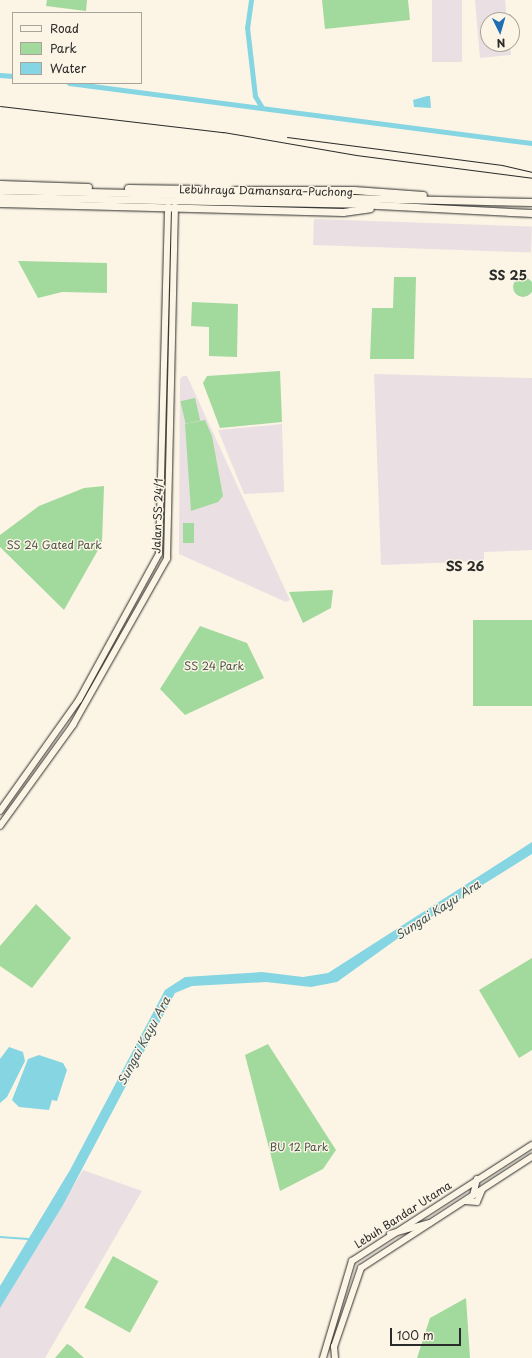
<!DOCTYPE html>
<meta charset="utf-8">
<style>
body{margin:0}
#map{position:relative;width:532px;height:1358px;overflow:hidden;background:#fcf5e5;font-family:"Playpen Sans",sans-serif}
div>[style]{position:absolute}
.built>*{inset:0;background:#eae0e3;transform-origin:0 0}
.green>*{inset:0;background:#a2d99d;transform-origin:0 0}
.round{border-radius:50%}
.water>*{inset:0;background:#85d5e2}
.stream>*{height:1.5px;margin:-0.75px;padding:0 0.75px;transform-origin:0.75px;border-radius:0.75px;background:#85d5e2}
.canal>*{height:5px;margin:-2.5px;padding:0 2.5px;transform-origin:2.5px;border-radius:2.5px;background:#85d5e2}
.roads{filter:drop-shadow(0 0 1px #2b2b2b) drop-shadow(0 0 1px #2b2b2b)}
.secondary>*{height:5.5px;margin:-2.75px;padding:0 2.75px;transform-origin:2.75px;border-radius:2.75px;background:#fcf5e5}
.highway>*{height:7px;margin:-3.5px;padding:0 3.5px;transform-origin:3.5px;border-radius:3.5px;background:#fcf5e5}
.tram>*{height:1px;margin:-0.5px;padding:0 0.5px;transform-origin:0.5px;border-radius:0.5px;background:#2b2b2b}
span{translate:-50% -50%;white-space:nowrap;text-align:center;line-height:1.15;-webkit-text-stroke:3px #fcf5e5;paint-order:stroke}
.street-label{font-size:11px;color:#2b2b2b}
.park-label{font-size:11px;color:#495648}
.water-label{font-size:12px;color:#425659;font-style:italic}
.quarter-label{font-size:13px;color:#2b2b2b;font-weight:700}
.legend{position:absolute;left:12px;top:12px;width:130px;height:72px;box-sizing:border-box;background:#fcf5e5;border:1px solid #a8a49b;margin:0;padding:5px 7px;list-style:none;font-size:12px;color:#2b2b2b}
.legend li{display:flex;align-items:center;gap:8px;height:20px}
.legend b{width:20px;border:1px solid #a8a49b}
.north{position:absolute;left:480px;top:12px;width:40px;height:40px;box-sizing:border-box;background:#fcf5e5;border:1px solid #a8a49b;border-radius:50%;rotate:175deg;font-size:11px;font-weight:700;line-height:16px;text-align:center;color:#2b2b2b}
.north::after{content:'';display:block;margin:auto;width:14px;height:18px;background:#1f6fb2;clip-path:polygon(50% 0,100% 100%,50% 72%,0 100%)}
.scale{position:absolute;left:390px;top:1328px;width:71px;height:18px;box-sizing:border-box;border:2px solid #2b2b2b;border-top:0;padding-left:5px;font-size:12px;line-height:14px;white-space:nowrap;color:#2b2b2b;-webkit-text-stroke:3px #fcf5e5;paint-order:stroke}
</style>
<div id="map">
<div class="built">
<i style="left:432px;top:0;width:30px;height:62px"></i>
<i style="clip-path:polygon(475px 0,505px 0,507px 20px,488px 20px,488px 44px,510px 44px,511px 55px,480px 58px)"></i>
<i style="left:314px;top:219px;width:218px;height:26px;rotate:2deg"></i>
<i style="clip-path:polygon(374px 374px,532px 378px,532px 550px,484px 552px,484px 561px,381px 565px)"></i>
<i style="clip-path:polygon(183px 376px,187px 376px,290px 600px,286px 602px,179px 554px,180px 379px)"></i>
<i style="clip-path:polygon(282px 424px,284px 492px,244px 494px,218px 430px)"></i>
<i style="clip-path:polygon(83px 1170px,142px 1191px,45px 1358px,0 1358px,0 1304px)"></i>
</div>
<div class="green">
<i style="clip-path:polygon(47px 0,87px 0,86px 11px,46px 6px)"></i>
<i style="clip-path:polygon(322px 0,408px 0,410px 20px,325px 29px)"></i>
<i style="clip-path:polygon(18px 261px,107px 263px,107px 293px,62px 292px,38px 298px)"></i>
<i style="clip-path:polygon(394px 277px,416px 277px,414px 359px,370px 359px,372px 308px,393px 308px)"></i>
<i class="round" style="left:513px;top:277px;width:20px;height:20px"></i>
<i style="clip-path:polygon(192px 302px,238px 304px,237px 357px,209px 356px,209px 327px,191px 326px)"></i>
<i style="clip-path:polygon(280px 371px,282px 422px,220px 428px,203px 383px,207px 376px)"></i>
<i style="left:195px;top:398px;width:23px;height:15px;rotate:77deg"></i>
<i style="clip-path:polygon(205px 420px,212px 436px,223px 496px,218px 502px,191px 511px,185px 424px)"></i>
<i style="clip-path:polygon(104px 486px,102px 543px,64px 610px,0 547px,0 535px,39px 506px,84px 488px)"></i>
<i style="left:183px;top:523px;width:11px;height:20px"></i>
<i style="clip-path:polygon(333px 590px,331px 608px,303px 623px,289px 592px)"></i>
<i style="left:532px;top:620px;width:86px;height:59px;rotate:90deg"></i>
<i style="clip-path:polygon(200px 626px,247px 643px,264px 678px,185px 715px,160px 689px)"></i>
<i style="clip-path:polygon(36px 904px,71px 938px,32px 988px,0 966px,0 946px)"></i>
<i style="clip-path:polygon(532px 958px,532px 1050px,519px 1058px,479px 990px)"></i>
<i style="clip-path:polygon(268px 1044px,336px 1150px,323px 1169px,280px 1191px,245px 1055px)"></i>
<i style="left:113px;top:1256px;width:52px;height:59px;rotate:29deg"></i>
<i style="clip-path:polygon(466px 1298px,470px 1358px,417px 1358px,430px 1318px)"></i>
<i style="clip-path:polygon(67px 1344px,71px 1346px,84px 1358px,55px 1358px)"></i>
</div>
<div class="water">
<i style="clip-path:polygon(427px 96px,430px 96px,431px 108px,414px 107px,413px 100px)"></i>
<i style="clip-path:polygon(532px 842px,532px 854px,404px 934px,337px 982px,311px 987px,266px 982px,192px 986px,175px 993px,63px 1205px,0 1308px,0 1286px,70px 1170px,165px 990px,185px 977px,262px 972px,303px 977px,328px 973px)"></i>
<i style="clip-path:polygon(9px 1047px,23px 1052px,25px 1061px,7px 1097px,0 1103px,0 1059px)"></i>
<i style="clip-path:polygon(39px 1055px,63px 1063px,67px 1070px,57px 1101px,52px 1100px,49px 1110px,19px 1107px,12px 1100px,28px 1059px)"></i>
</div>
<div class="stream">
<i style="left:0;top:1237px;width:31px;rotate:4deg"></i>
</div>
<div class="canal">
<i style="left:251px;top:0;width:27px;rotate:98deg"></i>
<i style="left:247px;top:27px;width:69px;rotate:83.4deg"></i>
<i style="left:255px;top:96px;width:12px;rotate:59deg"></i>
<i style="left:0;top:75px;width:13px;rotate:4deg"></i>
<i style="left:69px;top:83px;width:467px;rotate:7.4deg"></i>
</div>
<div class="roads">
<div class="secondary">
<i style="left:0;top:811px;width:136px;rotate:-54.6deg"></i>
<i style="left:79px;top:700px;width:166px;rotate:-61.3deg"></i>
<i style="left:159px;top:554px;width:347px;rotate:-88.5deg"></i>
<i style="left:0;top:826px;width:125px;rotate:-54.1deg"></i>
<i style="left:73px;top:725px;width:191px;rotate:-60.5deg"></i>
<i style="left:167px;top:559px;width:352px;rotate:-88.7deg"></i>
<i style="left:473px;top:1196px;width:17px;rotate:-77deg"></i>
<i style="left:466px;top:1201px;width:11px;rotate:5deg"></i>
<i style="left:477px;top:1202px;width:13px;rotate:-67deg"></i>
<i style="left:390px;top:1234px;width:41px;rotate:-15.4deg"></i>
<i style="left:323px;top:1358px;width:101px;rotate:-73.4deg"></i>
<i style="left:352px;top:1261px;width:214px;rotate:-32.8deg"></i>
<i style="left:335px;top:1358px;width:11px;rotate:-95deg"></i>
<i style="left:334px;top:1347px;width:83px;rotate:-71.1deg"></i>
<i style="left:361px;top:1268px;width:204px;rotate:-33deg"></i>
</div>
<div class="highway">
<i style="left:0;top:184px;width:88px;rotate:2deg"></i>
<i style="left:128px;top:188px;width:70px;rotate:0.8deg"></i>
<i style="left:0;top:190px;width:532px;rotate:1.29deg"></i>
<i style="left:234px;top:190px;width:120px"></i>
<i style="left:354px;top:190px;width:69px;rotate:4.1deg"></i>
<i style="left:0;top:197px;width:358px;rotate:1.1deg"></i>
<i style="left:358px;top:204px;width:174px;rotate:3deg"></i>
<i style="left:0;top:203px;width:343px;rotate:1.5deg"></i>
<i style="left:343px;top:212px;width:27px;rotate:-8deg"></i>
</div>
</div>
<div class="tram">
<i style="left:0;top:106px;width:225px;rotate:6.7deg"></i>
<i style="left:223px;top:132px;width:135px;rotate:9.8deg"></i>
<i style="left:356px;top:155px;width:177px;rotate:7.4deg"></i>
<i style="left:287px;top:137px;width:217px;rotate:7.4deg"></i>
<i style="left:502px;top:165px;width:31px;rotate:13deg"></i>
</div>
<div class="street-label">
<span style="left:266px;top:191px;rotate:1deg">Lebuhraya Damansara–Puchong</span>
<span style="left:158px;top:516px;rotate:-88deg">Jalan SS 24/1</span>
<span style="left:403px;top:1215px;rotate:-33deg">Lebuh Bandar Utama</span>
</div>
<div class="park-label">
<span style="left:54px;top:545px">SS 24 Gated Park</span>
<span style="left:214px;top:666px">SS 24 Park</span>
<span style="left:299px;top:1147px">BU 12 Park</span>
</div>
<div class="water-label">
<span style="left:438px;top:910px;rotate:-33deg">Sungai Kayu Ara</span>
<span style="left:144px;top:1041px;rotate:-62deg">Sungai Kayu Ara</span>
</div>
<div class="quarter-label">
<span style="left:508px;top:275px">SS 25</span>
<span style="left:465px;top:566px">SS 26</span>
</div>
<ul class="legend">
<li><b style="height:5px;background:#fcf5e5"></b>Road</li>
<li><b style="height:11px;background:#a2d99d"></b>Park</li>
<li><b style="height:11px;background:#85d5e2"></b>Water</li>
</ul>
<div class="north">N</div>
<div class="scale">100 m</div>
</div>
